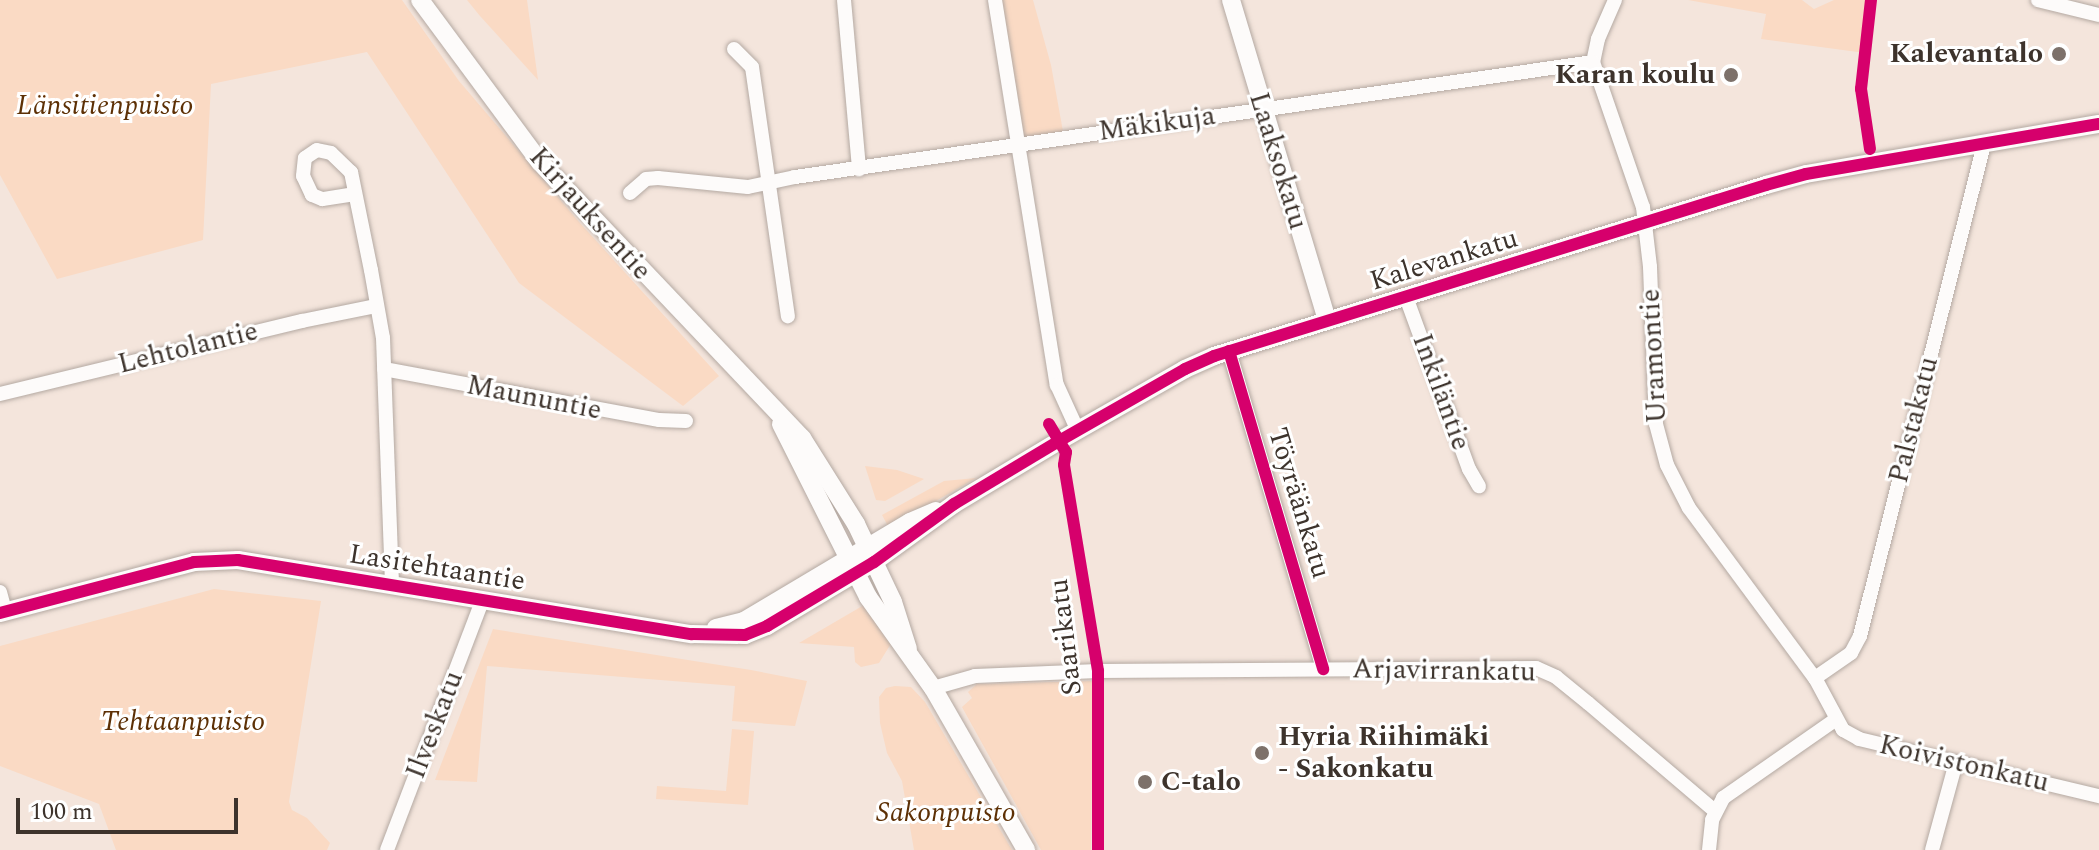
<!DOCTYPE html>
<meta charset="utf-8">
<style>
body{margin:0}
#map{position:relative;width:2099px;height:850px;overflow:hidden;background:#f4e5dc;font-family:Spectral,serif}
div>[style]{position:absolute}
.green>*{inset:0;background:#fadac4}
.roads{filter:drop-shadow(0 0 2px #b4a9a2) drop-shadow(0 0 2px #b4a9a2)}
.minor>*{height:14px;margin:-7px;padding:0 7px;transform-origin:7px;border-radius:7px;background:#fdfbfa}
.tertiary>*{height:18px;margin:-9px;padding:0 9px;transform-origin:9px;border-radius:9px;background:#fdfbfa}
.cycleway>*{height:12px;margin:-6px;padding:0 6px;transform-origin:6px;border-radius:6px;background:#d6006c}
.dots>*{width:22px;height:22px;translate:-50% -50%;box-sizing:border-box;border:4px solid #fff;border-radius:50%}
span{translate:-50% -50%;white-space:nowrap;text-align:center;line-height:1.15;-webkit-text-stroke:6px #fff;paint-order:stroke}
.poi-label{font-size:28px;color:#3d332c;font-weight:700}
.right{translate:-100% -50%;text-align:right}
.left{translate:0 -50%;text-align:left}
.park-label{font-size:28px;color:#5d3005;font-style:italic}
.street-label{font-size:28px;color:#3d332c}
.scale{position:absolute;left:16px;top:798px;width:222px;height:36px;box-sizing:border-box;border:4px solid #3d332c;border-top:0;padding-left:10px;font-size:24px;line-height:28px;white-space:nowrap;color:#3d332c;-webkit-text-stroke:6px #fff;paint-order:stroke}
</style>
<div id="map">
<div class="green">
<i style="clip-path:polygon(0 0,402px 0,459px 81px,580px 223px,719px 376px,683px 406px,519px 283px,367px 52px,211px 84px,203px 240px,57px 279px,0 175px)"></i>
<i style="clip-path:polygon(467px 0,527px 0,538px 80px,480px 16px)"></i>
<i style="clip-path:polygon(995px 0,1033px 0,1051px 65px,1064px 137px,1020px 146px)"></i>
<i style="clip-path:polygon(1688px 0,1802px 0,1814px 9px,1834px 0,1871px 0,1865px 53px,1761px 39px,1766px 14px)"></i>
<i style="clip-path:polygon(865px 466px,897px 470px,924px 479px,885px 501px,876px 500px)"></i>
<i style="clip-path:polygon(976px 478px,889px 528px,882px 515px,944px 481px)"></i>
<i style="clip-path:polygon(214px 589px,321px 601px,289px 802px,292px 810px,307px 818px,330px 843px,327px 850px,116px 850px,99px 804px,0 766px,0 646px)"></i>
<i style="clip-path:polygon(864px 605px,892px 642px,879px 663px,861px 667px,855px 662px,854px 647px,799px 643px)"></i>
<i style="clip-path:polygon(493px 629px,751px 670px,807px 681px,795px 726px,732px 721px,735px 686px,487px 666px,477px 782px,435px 780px)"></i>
<i style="clip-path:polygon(1093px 681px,1091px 850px,1041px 850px,962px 707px,972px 698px,968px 692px,977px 684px)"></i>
<i style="clip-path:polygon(895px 686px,911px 687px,925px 702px,1012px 850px,914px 850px,902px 781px,887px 753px,880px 723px,879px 697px,886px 688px)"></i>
<i style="clip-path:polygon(732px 729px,754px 731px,748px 805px,656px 799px,657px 786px,726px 791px)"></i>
</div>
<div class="roads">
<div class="minor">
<i style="left:844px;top:0;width:170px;rotate:84.9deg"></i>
<i style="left:995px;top:0;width:390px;rotate:80.9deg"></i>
<i style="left:1057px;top:385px;width:51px;rotate:65.5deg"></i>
<i style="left:1615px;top:0;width:43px;rotate:113.6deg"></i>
<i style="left:1598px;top:39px;width:24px;rotate:102deg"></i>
<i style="left:1593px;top:62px;width:153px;rotate:71deg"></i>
<i style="left:1643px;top:207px;width:60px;rotate:83.3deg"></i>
<i style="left:1650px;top:267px;width:157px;rotate:87.8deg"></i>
<i style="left:1656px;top:424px;width:42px;rotate:75deg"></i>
<i style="left:1667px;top:465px;width:48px;rotate:62.9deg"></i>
<i style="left:1689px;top:508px;width:212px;rotate:53.5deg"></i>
<i style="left:1815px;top:678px;width:59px;rotate:61.7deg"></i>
<i style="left:1843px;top:730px;width:18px;rotate:29deg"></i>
<i style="left:1859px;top:739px;width:247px;rotate:13.4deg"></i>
<i style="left:2038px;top:0;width:63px;rotate:13.8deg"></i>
<i style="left:734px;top:49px;width:25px;rotate:45deg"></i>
<i style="left:752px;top:67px;width:252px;rotate:81.8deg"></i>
<i style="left:630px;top:193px;width:21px;rotate:-41deg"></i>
<i style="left:646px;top:179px;width:12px;rotate:-5deg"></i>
<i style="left:658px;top:178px;width:90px;rotate:5.7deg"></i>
<i style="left:748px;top:187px;width:48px;rotate:-12deg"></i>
<i style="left:795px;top:177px;width:806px;rotate:-8.2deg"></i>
<i style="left:355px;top:194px;width:33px;rotate:171deg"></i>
<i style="left:322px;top:199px;width:11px;rotate:-158deg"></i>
<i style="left:312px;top:195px;width:21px;rotate:-115deg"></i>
<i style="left:303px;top:176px;width:18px;rotate:-84deg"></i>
<i style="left:305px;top:158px;width:14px;rotate:-34deg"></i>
<i style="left:317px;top:150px;width:14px;rotate:12deg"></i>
<i style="left:331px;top:153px;width:28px;rotate:44deg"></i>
<i style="left:351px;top:172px;width:100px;rotate:78.5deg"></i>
<i style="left:371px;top:270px;width:69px;rotate:80deg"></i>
<i style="left:383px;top:338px;width:246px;rotate:87.9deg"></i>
<i style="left:1406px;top:297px;width:183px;rotate:69.9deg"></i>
<i style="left:1469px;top:469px;width:20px;rotate:60deg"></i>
<i style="left:1229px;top:351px;width:332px;rotate:73.5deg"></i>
<i style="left:384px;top:369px;width:280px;rotate:10.5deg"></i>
<i style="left:659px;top:420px;width:27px;rotate:2deg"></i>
<i style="left:0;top:394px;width:311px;rotate:-13.6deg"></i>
<i style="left:302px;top:321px;width:76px;rotate:-11.5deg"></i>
<i style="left:0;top:592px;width:20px;rotate:75deg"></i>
<i style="left:1815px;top:678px;width:44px;rotate:-34.8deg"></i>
<i style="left:1851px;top:653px;width:19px;rotate:-62deg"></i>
<i style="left:1860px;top:636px;width:507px;rotate:-75.85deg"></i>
<i style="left:933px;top:688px;width:44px;rotate:-15.9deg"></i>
<i style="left:975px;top:676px;width:123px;rotate:-2.3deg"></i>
<i style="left:1098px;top:671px;width:438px;rotate:-0.4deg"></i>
<i style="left:1536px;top:668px;width:22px;rotate:24deg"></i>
<i style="left:1556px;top:677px;width:41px;rotate:39.1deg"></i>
<i style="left:1588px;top:703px;width:167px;rotate:40.4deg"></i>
<i style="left:387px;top:850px;width:269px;rotate:-69.1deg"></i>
<i style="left:1709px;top:850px;width:30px;rotate:-84deg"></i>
<i style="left:1712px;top:820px;width:25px;rotate:-63deg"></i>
<i style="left:1723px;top:798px;width:136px;rotate:-34.9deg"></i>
<i style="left:1932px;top:850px;width:91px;rotate:-74.7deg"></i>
</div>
<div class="tertiary">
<i style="left:420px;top:0;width:202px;rotate:53.5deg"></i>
<i style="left:540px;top:162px;width:381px;rotate:46.5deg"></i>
<i style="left:802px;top:438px;width:102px;rotate:57.9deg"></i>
<i style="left:856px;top:524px;width:86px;rotate:64.6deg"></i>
<i style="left:893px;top:602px;width:49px;rotate:72.3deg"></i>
<i style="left:1231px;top:0;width:335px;rotate:73.3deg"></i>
<i style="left:781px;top:424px;width:194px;rotate:63.3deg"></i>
<i style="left:868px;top:597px;width:112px;rotate:54.5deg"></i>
<i style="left:933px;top:688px;width:187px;rotate:60.1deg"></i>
<i style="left:0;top:613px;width:201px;rotate:-14.7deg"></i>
<i style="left:194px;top:562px;width:44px;rotate:-2.6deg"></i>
<i style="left:238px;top:560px;width:460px;rotate:9.3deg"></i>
<i style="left:692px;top:634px;width:53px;rotate:1.1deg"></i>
<i style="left:745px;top:635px;width:24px;rotate:-22deg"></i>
<i style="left:767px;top:626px;width:125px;rotate:-30.9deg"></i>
<i style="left:874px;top:562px;width:99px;rotate:-35.9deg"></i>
<i style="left:954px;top:504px;width:122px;rotate:-31deg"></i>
<i style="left:1059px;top:441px;width:145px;rotate:-29.7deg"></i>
<i style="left:1185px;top:369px;width:32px;rotate:-24deg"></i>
<i style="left:1214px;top:356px;width:578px;rotate:-17.21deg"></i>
<i style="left:1766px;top:185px;width:41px;rotate:-15.4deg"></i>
<i style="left:1806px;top:174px;width:297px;rotate:-9.7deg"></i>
<i style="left:716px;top:628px;width:29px;rotate:-14deg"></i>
<i style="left:744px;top:621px;width:193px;rotate:-30.8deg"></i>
<i style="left:910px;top:522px;width:28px;rotate:-23deg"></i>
</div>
</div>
<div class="cycleway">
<i style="left:1870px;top:149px;width:61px;rotate:-98.5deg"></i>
<i style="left:1861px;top:89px;width:90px;rotate:-83.6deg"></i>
<i style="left:1229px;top:351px;width:332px;rotate:73.5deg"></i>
<i style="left:1049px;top:424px;width:33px;rotate:59deg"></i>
<i style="left:1066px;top:452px;width:13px;rotate:99deg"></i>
<i style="left:1064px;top:465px;width:209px;rotate:80.6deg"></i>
<i style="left:1098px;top:671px;width:179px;rotate:90deg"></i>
<i style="left:0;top:613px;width:201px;rotate:-14.7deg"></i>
<i style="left:194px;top:562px;width:44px;rotate:-2.6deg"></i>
<i style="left:238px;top:560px;width:460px;rotate:9.3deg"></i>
<i style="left:692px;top:634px;width:53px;rotate:1.1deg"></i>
<i style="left:745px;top:635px;width:24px;rotate:-22deg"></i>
<i style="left:767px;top:626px;width:125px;rotate:-30.9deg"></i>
<i style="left:874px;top:562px;width:99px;rotate:-35.9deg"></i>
<i style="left:954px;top:504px;width:122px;rotate:-31deg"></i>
<i style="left:1059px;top:441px;width:145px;rotate:-29.7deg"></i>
<i style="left:1185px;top:369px;width:32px;rotate:-24deg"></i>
<i style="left:1214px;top:356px;width:578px;rotate:-17.21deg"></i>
<i style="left:1766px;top:185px;width:41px;rotate:-15.4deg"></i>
<i style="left:1806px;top:174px;width:297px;rotate:-9.7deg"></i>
</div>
<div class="dots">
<i style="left:2059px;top:54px;background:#7d716a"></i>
<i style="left:1731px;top:75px;background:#7d716a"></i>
<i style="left:1262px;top:753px;background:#7d716a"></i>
<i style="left:1145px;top:782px;background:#7d716a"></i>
</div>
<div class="poi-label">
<span class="right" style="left:2043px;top:54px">Kalevantalo</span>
<span class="right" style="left:1715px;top:75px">Karan koulu</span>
<span class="left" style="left:1278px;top:753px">Hyria Riihimäki<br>- Sakonkatu</span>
<span class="left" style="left:1161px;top:782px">C-talo</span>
</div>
<div class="park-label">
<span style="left:105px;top:106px">Länsitienpuisto</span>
<span style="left:183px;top:722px">Tehtaanpuisto</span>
<span style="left:946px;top:813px">Sakonpuisto</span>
</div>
<div class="street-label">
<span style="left:1157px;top:124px;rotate:-8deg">Mäkikuja</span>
<span style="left:1278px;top:161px;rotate:73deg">Laaksokatu</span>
<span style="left:590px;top:214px;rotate:48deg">Kirjauksentie</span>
<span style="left:1444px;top:260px;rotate:-17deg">Kalevankatu</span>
<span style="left:188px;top:348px;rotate:-14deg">Lehtolantie</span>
<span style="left:1654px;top:356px;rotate:-93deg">Uramontie</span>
<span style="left:1441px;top:392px;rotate:70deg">Inkiläntie</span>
<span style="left:534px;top:398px;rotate:11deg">Maununtie</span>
<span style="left:1914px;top:420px;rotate:-76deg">Palstakatu</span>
<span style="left:1299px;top:503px;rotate:73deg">Töyräänkatu</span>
<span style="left:437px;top:568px;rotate:9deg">Lasitehtaantie</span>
<span style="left:1066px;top:637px;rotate:-97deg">Saarikatu</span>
<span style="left:1444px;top:671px;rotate:1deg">Arjavirrankatu</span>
<span style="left:435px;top:725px;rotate:-69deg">Ilveskatu</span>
<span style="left:1964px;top:764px;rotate:13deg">Koivistonkatu</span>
</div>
<div class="scale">100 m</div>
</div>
